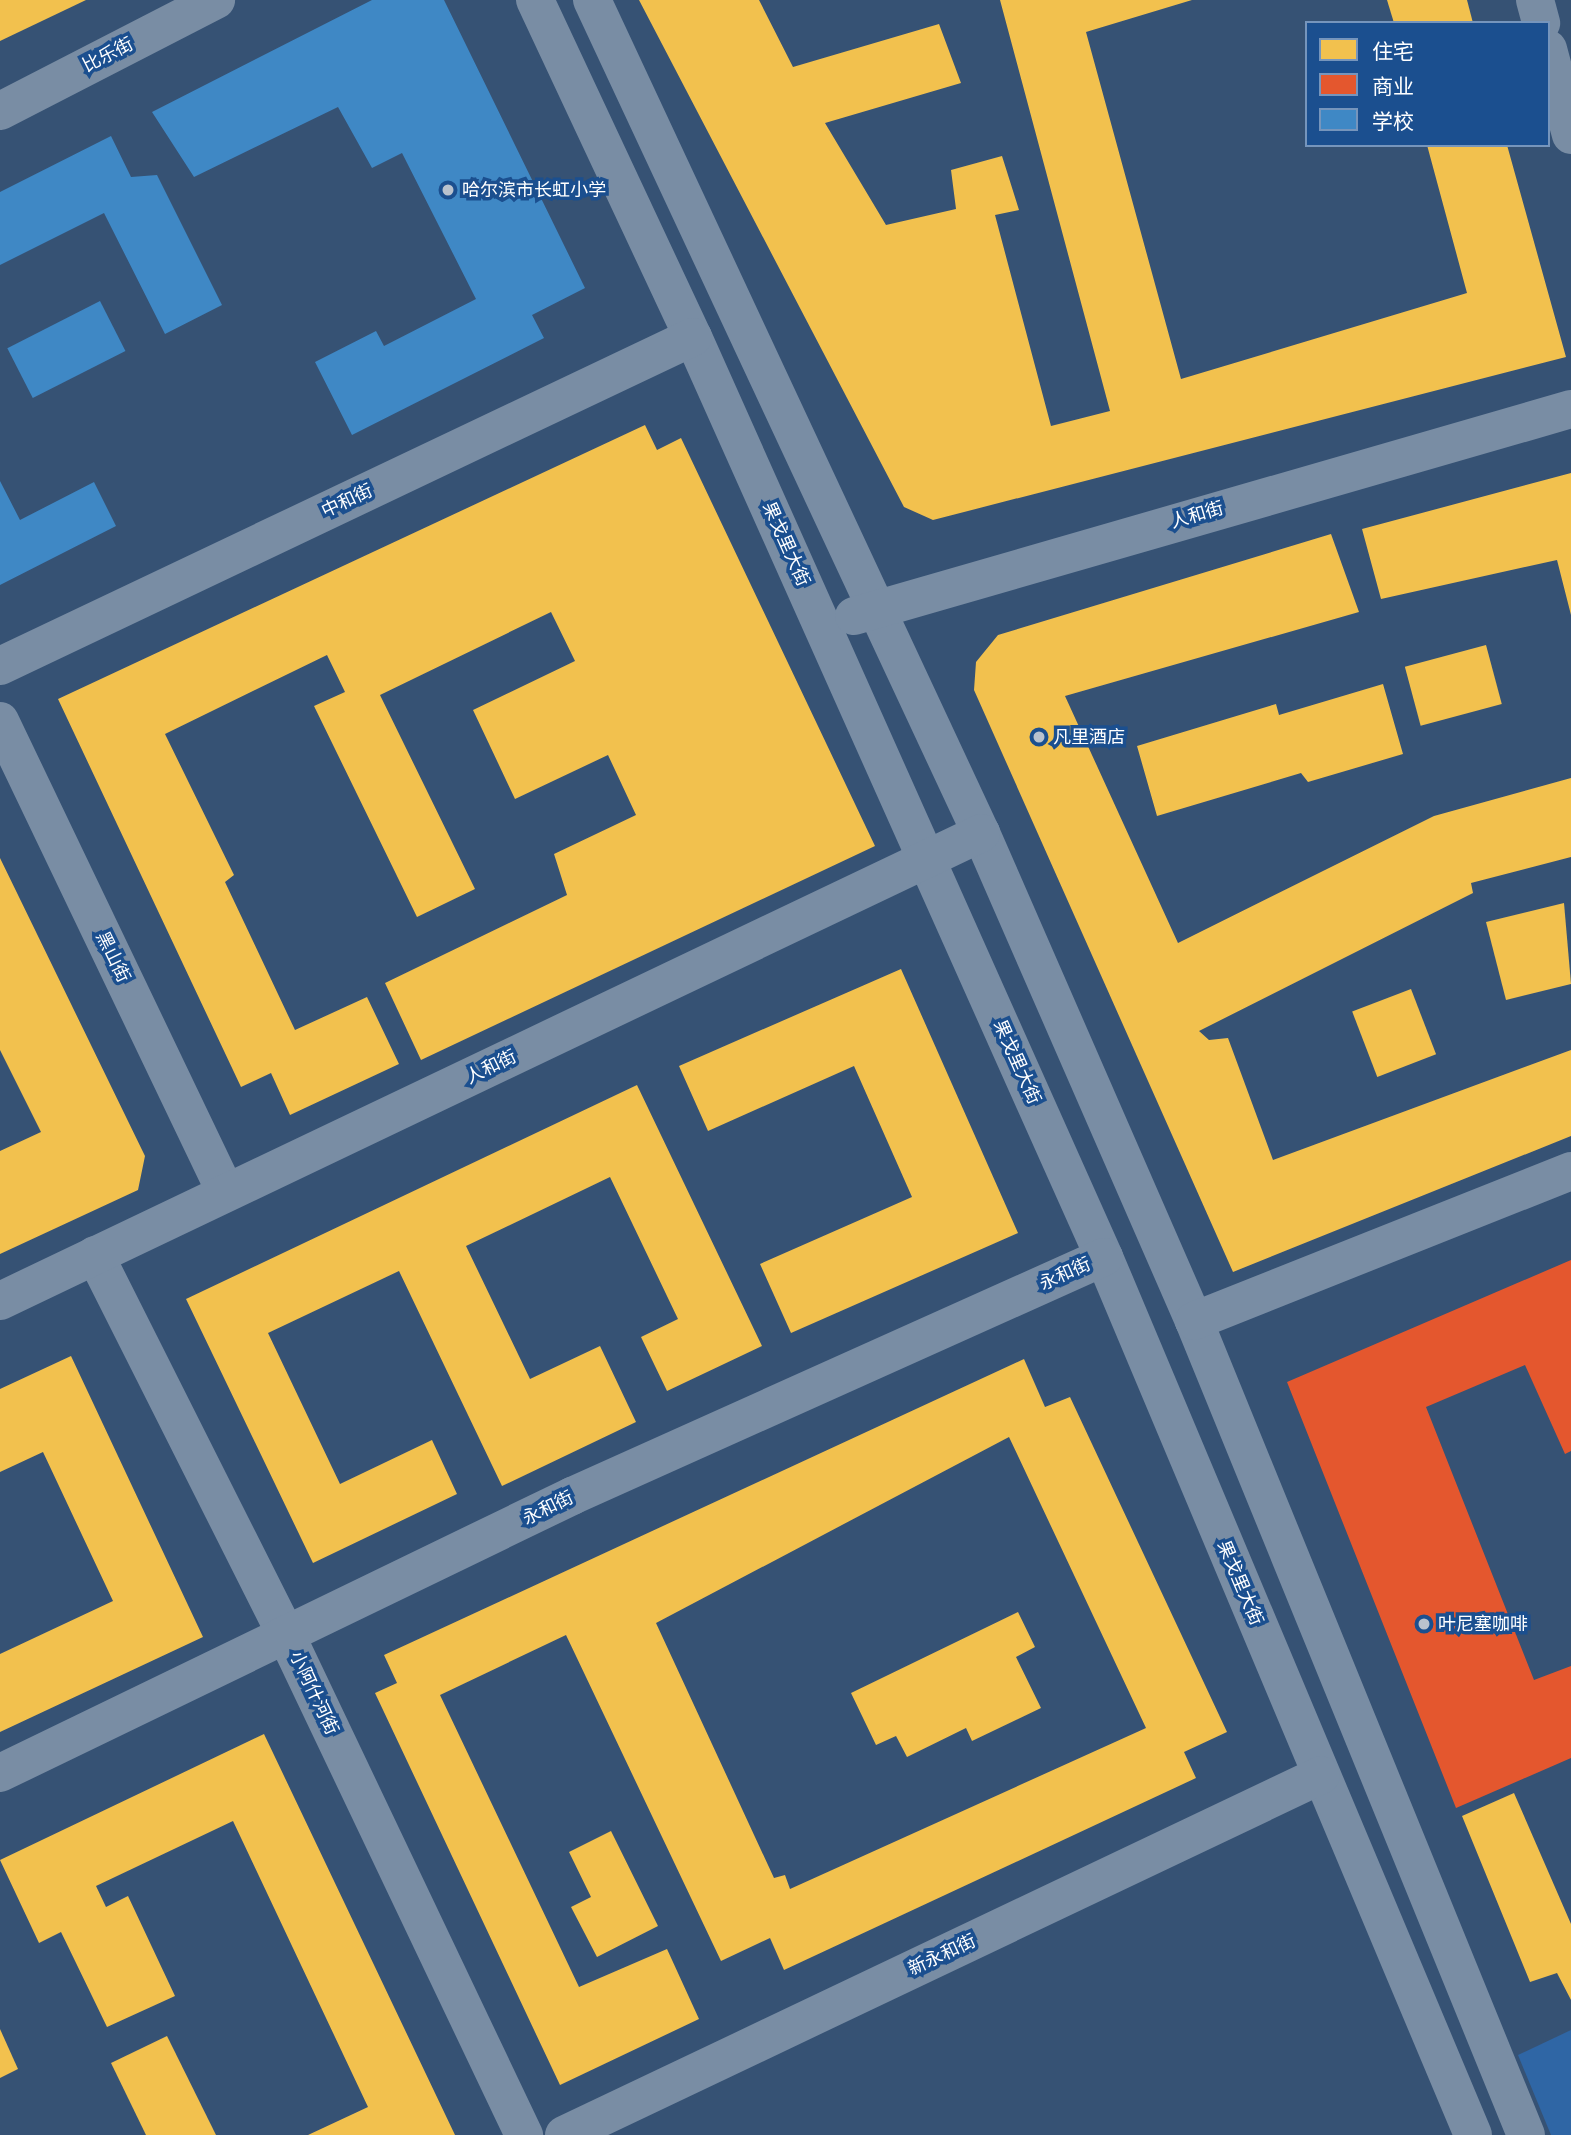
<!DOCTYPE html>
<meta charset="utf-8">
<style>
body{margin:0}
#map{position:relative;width:1571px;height:2135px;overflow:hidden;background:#365274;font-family:Quicksand,"Noto Sans SC",sans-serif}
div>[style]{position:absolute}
.green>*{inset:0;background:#2f66a5}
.homes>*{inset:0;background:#f2c14e;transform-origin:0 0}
.shops>*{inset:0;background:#e4572e}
.schools>*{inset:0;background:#3f88c5;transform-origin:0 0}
.secondary>*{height:38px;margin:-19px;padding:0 19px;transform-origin:19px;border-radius:19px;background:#798da4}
.dots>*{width:19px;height:19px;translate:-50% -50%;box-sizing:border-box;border:4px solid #1b4f8f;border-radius:50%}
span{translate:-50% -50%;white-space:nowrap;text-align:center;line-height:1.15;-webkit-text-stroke:7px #1b4f8f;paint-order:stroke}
.street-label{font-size:18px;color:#fff}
.poi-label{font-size:18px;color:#fff}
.left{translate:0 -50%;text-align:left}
.legend{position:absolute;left:1305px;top:21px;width:245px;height:126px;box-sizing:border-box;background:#1b4f8f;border:2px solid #7695bc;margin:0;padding:9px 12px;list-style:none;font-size:21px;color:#fff}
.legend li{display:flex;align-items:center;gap:14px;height:35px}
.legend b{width:35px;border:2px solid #7695bc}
</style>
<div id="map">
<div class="green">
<i style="clip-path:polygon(1571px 2030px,1571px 2135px,1551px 2135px,1518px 2055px)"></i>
</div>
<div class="homes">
<i style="clip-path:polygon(0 0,86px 0,0 41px)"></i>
<i style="clip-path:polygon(639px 0,759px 0,793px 67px,939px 24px,961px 83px,825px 123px,886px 225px,956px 209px,951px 170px,1002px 156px,1019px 210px,995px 215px,1051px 426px,1110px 411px,1000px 0,1192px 0,1086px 32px,1181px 379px,1467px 293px,1427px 145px,1507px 145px,1566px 357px,933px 520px,904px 507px)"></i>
<i style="clip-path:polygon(1387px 0,1467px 0,1473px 23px,1394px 23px)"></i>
<i style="clip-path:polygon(645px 425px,657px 450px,681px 438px,875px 846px,421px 1060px,385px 983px,567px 895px,554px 854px,636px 815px,608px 755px,515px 799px,473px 710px,575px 661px,551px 612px,380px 695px,475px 889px,417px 917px,314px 706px,345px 692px,327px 655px,165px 734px,234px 875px,225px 882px,295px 1030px,367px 997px,399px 1064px,290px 1115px,271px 1073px,241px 1087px,58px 699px)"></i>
<i style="clip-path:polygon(1571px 473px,1571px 615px,1557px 560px,1381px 599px,1362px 529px)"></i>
<i style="clip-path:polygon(1331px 534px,1359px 612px,1065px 696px,1178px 943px,1434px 816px,1571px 778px,1571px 857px,1471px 883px,1473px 893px,1199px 1031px,1209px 1040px,1228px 1038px,1273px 1160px,1571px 1050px,1571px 1136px,1233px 1272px,974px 690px,976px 662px,998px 635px)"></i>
<i style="left:1486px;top:645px;width:61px;height:84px;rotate:75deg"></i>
<i style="clip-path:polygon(1383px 684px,1403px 754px,1308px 782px,1301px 773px,1157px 816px,1137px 746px,1276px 704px,1279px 715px)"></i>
<i style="clip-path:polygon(0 858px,145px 1156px,138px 1190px,0 1254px,0 1151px,41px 1132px,0 1050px)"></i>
<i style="clip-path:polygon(1564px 903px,1571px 984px,1506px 1000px,1486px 922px)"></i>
<i style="clip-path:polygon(901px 969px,1018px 1233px,791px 1333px,760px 1264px,912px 1197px,854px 1066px,708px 1131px,679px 1066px)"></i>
<i style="left:1411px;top:989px;width:70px;height:63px;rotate:69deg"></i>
<i style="clip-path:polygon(637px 1085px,762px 1346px,667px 1391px,641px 1337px,678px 1319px,610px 1177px,466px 1246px,530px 1379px,600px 1346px,636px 1422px,502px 1486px,399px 1271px,268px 1333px,340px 1484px,432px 1440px,457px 1494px,313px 1563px,186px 1299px)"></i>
<i style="clip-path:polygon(71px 1356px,203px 1637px,0 1732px,0 1654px,113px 1601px,43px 1452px,0 1472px,0 1389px)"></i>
<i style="clip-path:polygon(evenodd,1024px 1359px,1045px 1407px,1070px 1397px,1227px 1732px,1184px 1752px,1196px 1778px,784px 1970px,770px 1938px,721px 1961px,566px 1635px,440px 1695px,579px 1987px,667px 1949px,699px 2019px,560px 2085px,375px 1693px,397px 1683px,384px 1655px,1024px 1359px,1009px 1437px,1146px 1728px,790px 1889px,785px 1875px,774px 1878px,656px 1623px,1009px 1437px)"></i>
<i style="clip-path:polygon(1018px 1612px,1035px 1647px,1016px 1657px,1041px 1708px,972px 1741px,966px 1728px,907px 1757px,896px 1736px,876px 1745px,851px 1693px)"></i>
<i style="clip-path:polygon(264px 1734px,455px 2135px,308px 2135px,368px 2107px,233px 1821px,96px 1886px,106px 1907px,128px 1896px,175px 1996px,107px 2027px,61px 1932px,39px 1943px,0 1860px)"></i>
<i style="clip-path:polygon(1514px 1793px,1571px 1924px,1571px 2000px,1557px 1973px,1530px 1982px,1462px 1816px)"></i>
<i style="clip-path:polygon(611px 1831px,658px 1926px,597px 1957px,571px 1907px,591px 1897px,569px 1852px)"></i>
<i style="clip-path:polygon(0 2029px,18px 2069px,0 2078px)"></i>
<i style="clip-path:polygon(167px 2036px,216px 2135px,146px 2135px,111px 2063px)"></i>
</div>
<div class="shops">
<i style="clip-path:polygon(1571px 1260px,1571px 1451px,1565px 1454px,1525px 1365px,1426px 1407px,1534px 1680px,1571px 1666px,1571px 1758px,1456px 1808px,1287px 1382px)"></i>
</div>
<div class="schools">
<i style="clip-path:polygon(372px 0,444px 0,585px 288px,532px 315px,544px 338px,352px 435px,315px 362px,376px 331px,384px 346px,476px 299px,402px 153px,372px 168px,338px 107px,194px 177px,152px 112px)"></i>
<i style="clip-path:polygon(111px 136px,131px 177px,157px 175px,222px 305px,165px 334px,104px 213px,0 265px,0 192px)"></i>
<i style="left:100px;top:301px;width:56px;height:104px;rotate:63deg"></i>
<i style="clip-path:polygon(0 481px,20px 520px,94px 482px,116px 526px,0 585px)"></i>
</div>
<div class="secondary">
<i style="left:535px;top:0;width:372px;rotate:64.9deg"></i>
<i style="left:693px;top:337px;width:1008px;rotate:65.93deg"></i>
<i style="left:1104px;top:1257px;width:952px;rotate:67.2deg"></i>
<i style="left:592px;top:0;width:919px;rotate:64.97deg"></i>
<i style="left:981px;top:833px;width:532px;rotate:66.42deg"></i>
<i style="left:1194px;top:1321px;width:879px;rotate:67.81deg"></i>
<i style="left:1535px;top:0;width:24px;rotate:75deg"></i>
<i style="left:1548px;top:49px;width:89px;rotate:75deg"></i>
<i style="left:0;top:111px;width:243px;rotate:-27.2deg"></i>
<i style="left:854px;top:616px;width:746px;rotate:-16.1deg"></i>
<i style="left:0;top:666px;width:767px;rotate:-25.4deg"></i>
<i style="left:0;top:721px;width:523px;rotate:64.41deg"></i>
<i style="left:95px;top:1255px;width:428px;rotate:63.3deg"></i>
<i style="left:287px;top:1637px;width:552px;rotate:64.55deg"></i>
<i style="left:0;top:1301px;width:1087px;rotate:-25.5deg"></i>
<i style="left:1194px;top:1321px;width:406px;rotate:-21.7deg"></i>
<i style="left:0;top:1773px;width:636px;rotate:-25.84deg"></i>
<i style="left:572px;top:1496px;width:583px;rotate:-24.19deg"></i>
<i style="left:564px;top:2135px;width:838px;rotate:-25.43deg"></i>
</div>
<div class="dots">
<i style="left:448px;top:190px;background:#b9c2ce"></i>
<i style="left:1039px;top:737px;background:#b9c2ce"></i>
<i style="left:1424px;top:1624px;background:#b9c2ce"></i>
</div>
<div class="street-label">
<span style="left:108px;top:55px;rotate:-27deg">比乐街</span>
<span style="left:347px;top:501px;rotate:-25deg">中和街</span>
<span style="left:1197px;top:515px;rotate:-16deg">人和街</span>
<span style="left:786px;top:544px;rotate:66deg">果戈里大街</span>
<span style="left:113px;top:957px;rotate:64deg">黑山街</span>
<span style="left:1017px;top:1062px;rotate:66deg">果戈里大街</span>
<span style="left:491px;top:1067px;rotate:-26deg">人和街</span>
<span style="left:1065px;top:1274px;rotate:-24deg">永和街</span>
<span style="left:548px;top:1508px;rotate:-26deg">永和街</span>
<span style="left:1240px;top:1583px;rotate:67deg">果戈里大街</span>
<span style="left:314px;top:1693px;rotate:65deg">小阿什河街</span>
<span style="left:942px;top:1955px;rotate:-25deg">新永和街</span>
</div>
<div class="poi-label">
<span class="left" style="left:462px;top:190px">哈尔滨市长虹小学</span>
<span class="left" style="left:1053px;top:737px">凡里酒店</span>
<span class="left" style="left:1438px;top:1624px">叶尼塞咖啡</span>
</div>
<ul class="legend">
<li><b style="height:19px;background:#f2c14e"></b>住宅</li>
<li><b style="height:19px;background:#e4572e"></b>商业</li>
<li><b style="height:19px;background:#3f88c5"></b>学校</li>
</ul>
</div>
